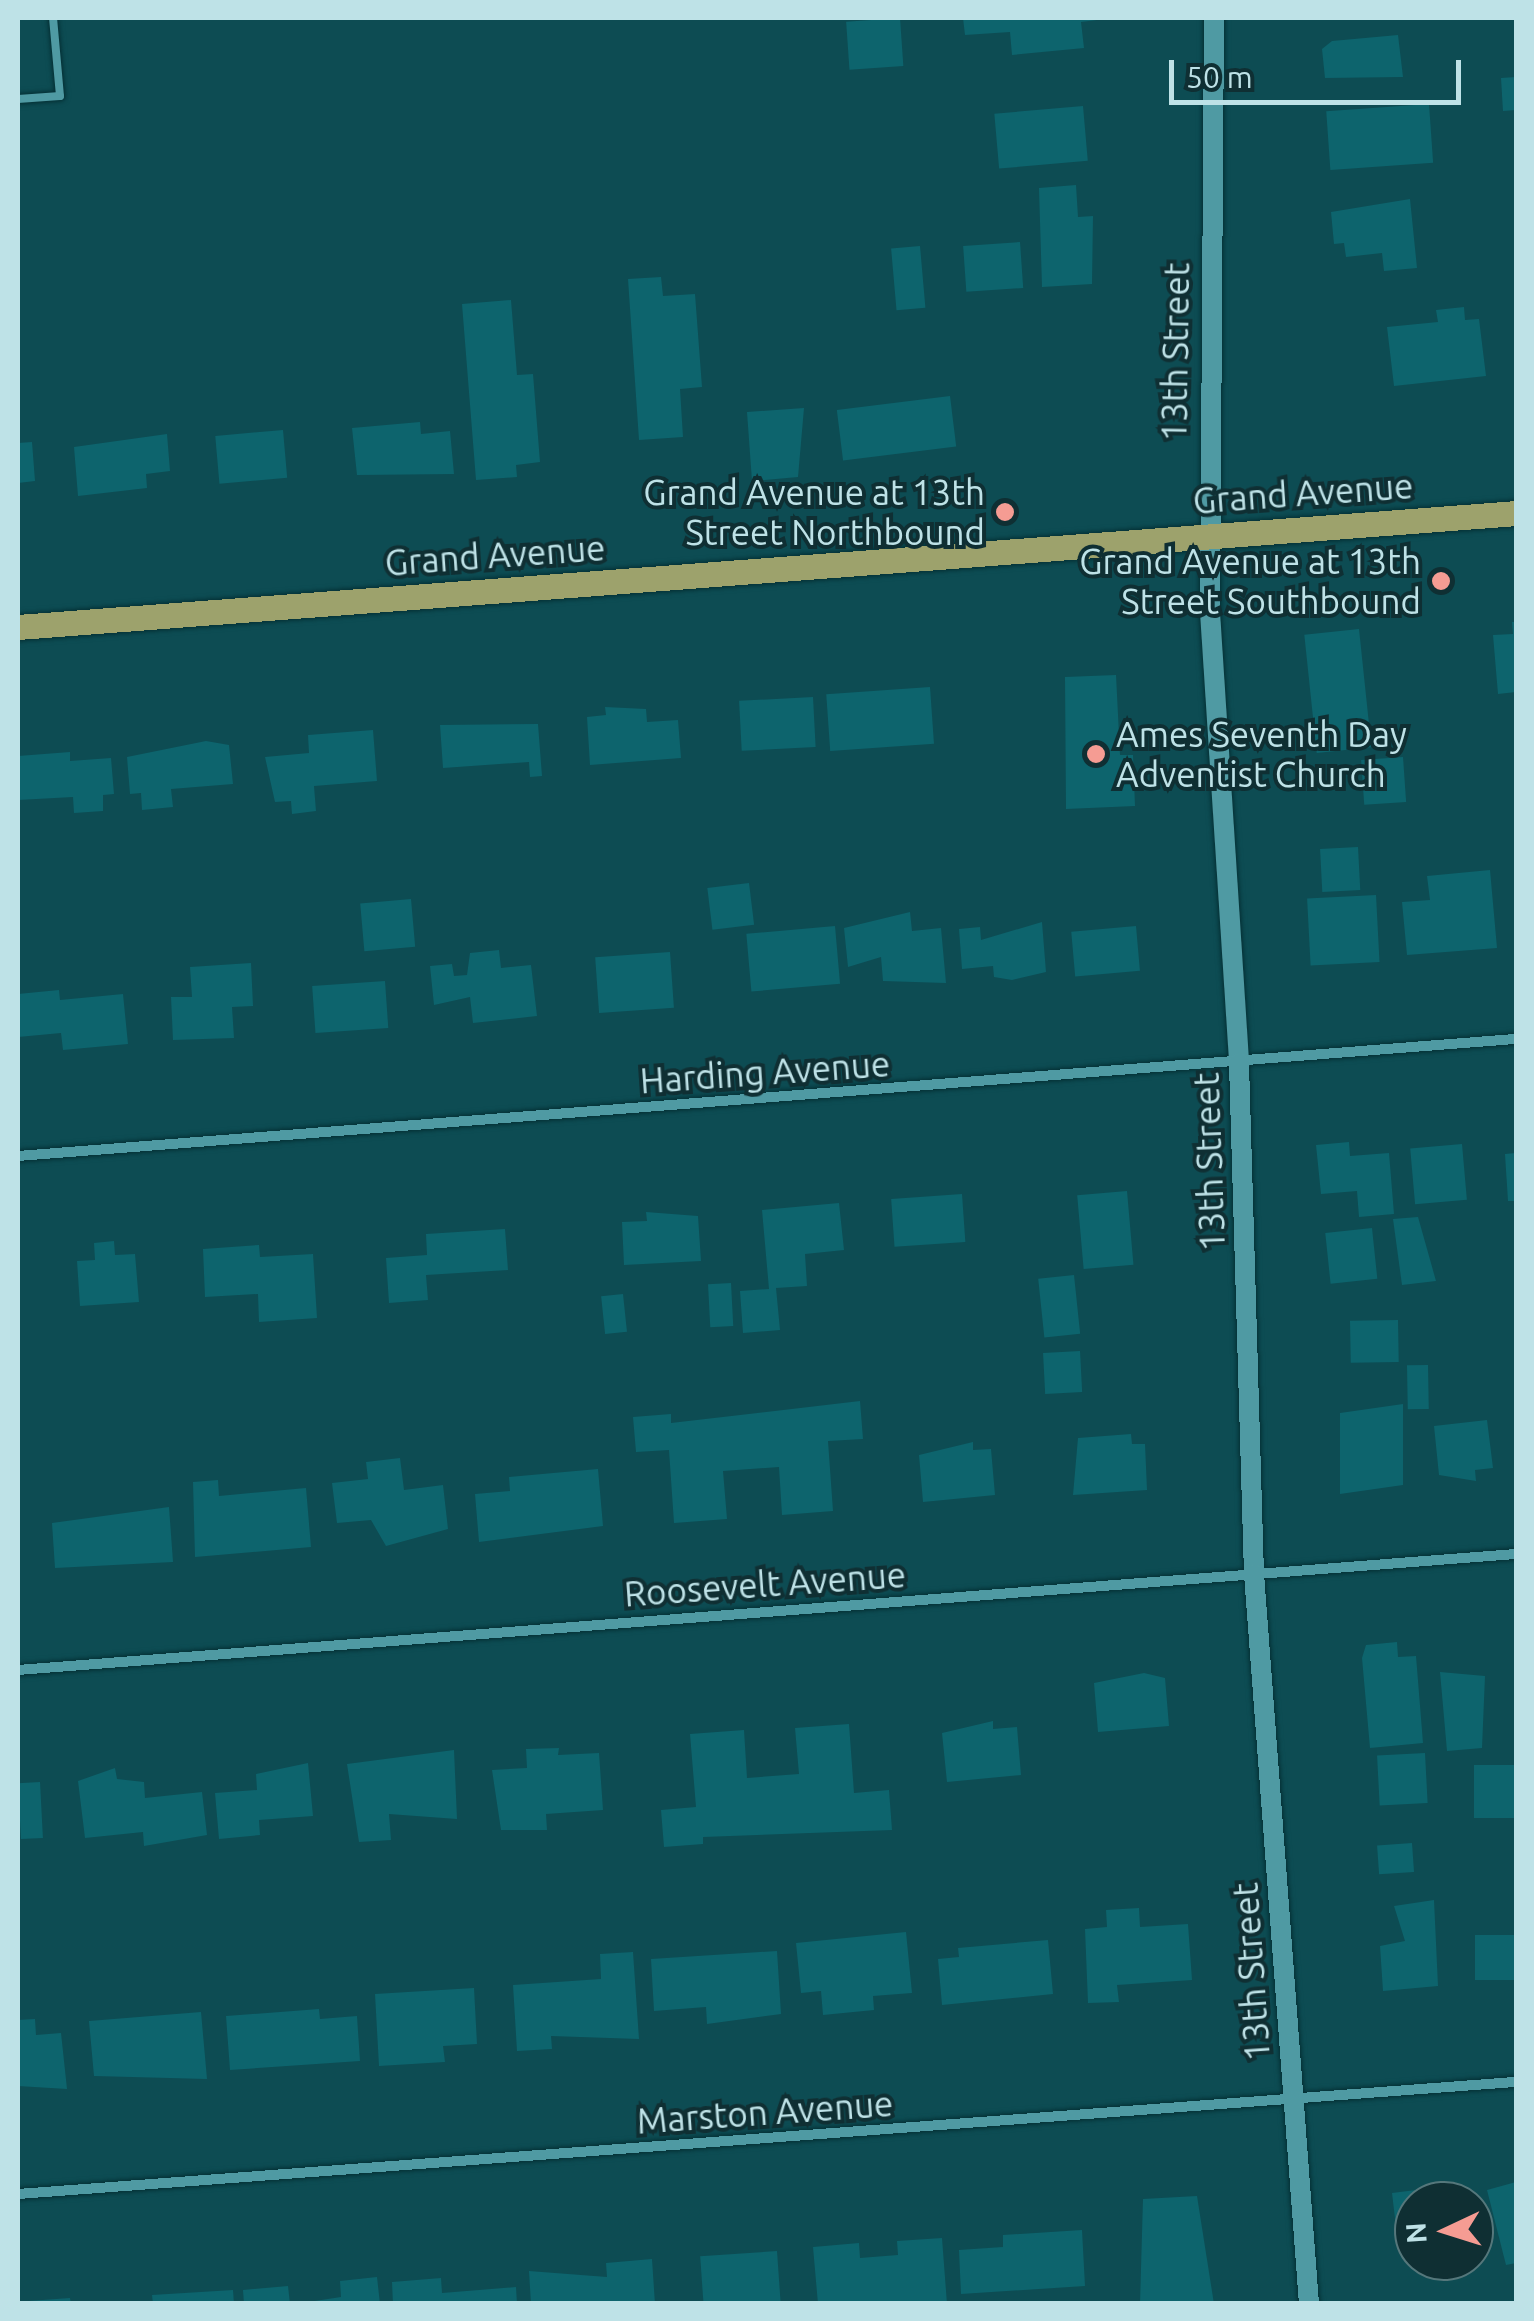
<!DOCTYPE html>
<style>
body{margin:0}
#map{position:relative;width:1534px;height:2321px;overflow:hidden;background:#0d4c53;font-family:Ubuntu,sans-serif}
div>[style]{position:absolute}
.building>*{inset:0;background:#0d646d;transform-origin:0 0}
.roads{filter:drop-shadow(0 0 2px #053035) drop-shadow(0 0 2px #053035)}
.lane>*{height:8px;margin:-4px;padding:0 4px;transform-origin:4px;border-radius:4px;background:#4f9aa3}
.street>*{height:10px;margin:-5px;padding:0 5px;transform-origin:5px;border-radius:5px;background:#4f9aa3}
.secondary>*{height:20px;margin:-10px;padding:0 10px;transform-origin:10px;border-radius:10px;background:#4f9aa3}
.primary>*{height:25px;margin:-12.5px;padding:0 12.5px;transform-origin:12.5px;border-radius:12.5px;background:#9da26c}
.dots>*{width:28px;height:28px;translate:-50% -50%;box-sizing:border-box;border:5px solid #0f2f33;border-radius:50%}
span{translate:-50% -50%;white-space:nowrap;text-align:center;line-height:1.15;-webkit-text-stroke:8px #0f2f33;paint-order:stroke}
.street-label{font-size:35px;color:#bee2e7}
.poi-label{font-size:35px;color:#bee2e7}
.right{translate:-100% -50%;text-align:right}
.left{translate:0 -50%;text-align:left}
.frame{position:absolute;inset:0;border:20px solid #bee2e7;pointer-events:none}
.north{position:absolute;left:1394px;top:2181px;width:100px;height:100px;box-sizing:border-box;background:#0f2f33;border:2px solid #55777b;border-radius:50%;rotate:266deg;font-size:28px;font-weight:700;line-height:40px;text-align:center;color:#bee2e7}
.north::after{content:'';display:block;margin:auto;width:35px;height:45px;background:#f59c93;clip-path:polygon(50% 0,100% 100%,50% 72%,0 100%)}
.scale{position:absolute;left:1169px;top:60px;width:292px;height:45px;box-sizing:border-box;border:5px solid #bee2e7;border-top:0;padding-left:12px;font-size:30px;line-height:35px;white-space:nowrap;color:#bee2e7;-webkit-text-stroke:8px #0f2f33;paint-order:stroke}
</style>
<div id="map">
<div class="building">
<i style="left:900px;top:18px;width:48px;height:54px;rotate:86deg"></i>
<i style="clip-path:polygon(963px 18px,1097px 18px,1097px 20px,1081px 22px,1084px 48px,1012px 55px,1010px 32px,965px 35px)"></i>
<i style="clip-path:polygon(1398px 35px,1403px 77px,1325px 78px,1322px 49px,1332px 41px)"></i>
<i style="clip-path:polygon(1516px 77px,1516px 110px,1503px 111px,1501px 78px)"></i>
<i style="left:1429px;top:104px;width:59px;height:103px;rotate:86deg"></i>
<i style="left:1083px;top:106px;width:55px;height:89px;rotate:85deg"></i>
<i style="clip-path:polygon(1076px 185px,1078px 217px,1093px 216px,1092px 284px,1042px 287px,1039px 188px)"></i>
<i style="clip-path:polygon(1410px 199px,1417px 268px,1384px 271px,1382px 253px,1346px 257px,1344px 243px,1334px 244px,1331px 212px)"></i>
<i style="left:1020px;top:242px;width:46px;height:57px;rotate:86deg"></i>
<i style="left:920px;top:246px;width:62px;height:29px;rotate:85deg"></i>
<i style="clip-path:polygon(661px 277px,663px 296px,695px 294px,702px 387px,680px 389px,683px 437px,639px 440px,628px 279px)"></i>
<i style="clip-path:polygon(511px 300px,517px 375px,533px 374px,540px 462px,516px 465px,517px 477px,476px 480px,462px 304px)"></i>
<i style="clip-path:polygon(1464px 307px,1465px 320px,1479px 319px,1486px 376px,1394px 386px,1387px 327px,1438px 322px,1436px 310px)"></i>
<i style="left:950px;top:396px;width:51px;height:114px;rotate:83deg"></i>
<i style="clip-path:polygon(804px 408px,798px 477px,752px 481px,747px 412px)"></i>
<i style="clip-path:polygon(420px 422px,421px 434px,450px 431px,454px 474px,357px 475px,352px 428px)"></i>
<i style="left:283px;top:430px;width:48px;height:68px;rotate:85deg"></i>
<i style="clip-path:polygon(167px 434px,170px 471px,146px 474px,147px 488px,78px 496px,74px 447px)"></i>
<i style="clip-path:polygon(32px 442px,35px 481px,18px 483px,18px 443px)"></i>
<i style="clip-path:polygon(1512px 622px,1516px 622px,1516px 692px,1498px 694px,1493px 635px,1513px 634px)"></i>
<i style="left:1359px;top:629px;width:119px;height:55px;rotate:84deg"></i>
<i style="clip-path:polygon(1116px 675px,1120px 755px,1133px 755px,1135px 806px,1066px 809px,1065px 677px)"></i>
<i style="left:930px;top:687px;width:57px;height:104px;rotate:86deg"></i>
<i style="left:813px;top:697px;width:50px;height:74px;rotate:87deg"></i>
<i style="clip-path:polygon(605px 707px,646px 709px,647px 722px,678px 720px,681px 758px,590px 765px,587px 717px,606px 715px)"></i>
<i style="clip-path:polygon(538px 724px,542px 776px,530px 777px,529px 762px,443px 768px,440px 725px)"></i>
<i style="clip-path:polygon(373px 730px,377px 781px,314px 786px,316px 811px,292px 814px,291px 801px,275px 802px,265px 757px,309px 753px,308px 735px)"></i>
<i style="clip-path:polygon(206px 741px,229px 745px,233px 784px,171px 789px,173px 807px,142px 810px,141px 793px,130px 794px,127px 757px)"></i>
<i style="clip-path:polygon(70px 752px,70px 761px,111px 758px,114px 794px,103px 795px,103px 811px,74px 813px,73px 797px,18px 800px,18px 756px)"></i>
<i style="left:1403px;top:757px;width:45px;height:42px;rotate:86deg"></i>
<i style="left:1358px;top:847px;width:43px;height:38px;rotate:87deg"></i>
<i style="clip-path:polygon(1490px 870px,1497px 948px,1407px 955px,1402px 902px,1430px 900px,1427px 876px)"></i>
<i style="left:749px;top:883px;width:42px;height:42px;rotate:83deg"></i>
<i style="left:1376px;top:895px;width:67px;height:69px;rotate:87deg"></i>
<i style="left:411px;top:899px;width:48px;height:51px;rotate:85deg"></i>
<i style="clip-path:polygon(910px 912px,912px 931px,941px 928px,946px 983px,883px 981px,881px 957px,848px 967px,844px 928px)"></i>
<i style="clip-path:polygon(1042px 922px,1046px 972px,1012px 980px,994px 977px,993px 966px,962px 969px,959px 929px,980px 927px,981px 940px)"></i>
<i style="left:835px;top:926px;width:58px;height:89px;rotate:85deg"></i>
<i style="left:1136px;top:926px;width:45px;height:65px;rotate:85deg"></i>
<i style="clip-path:polygon(499px 950px,501px 968px,531px 965px,537px 1016px,473px 1023px,470px 997px,434px 1005px,430px 966px,452px 964px,454px 976px,467px 975px,470px 953px)"></i>
<i style="left:670px;top:952px;width:56px;height:75px;rotate:86deg"></i>
<i style="clip-path:polygon(251px 963px,253px 1006px,232px 1007px,234px 1038px,173px 1040px,171px 997px,192px 997px,190px 967px)"></i>
<i style="left:385px;top:981px;width:47px;height:73px;rotate:86deg"></i>
<i style="clip-path:polygon(59px 990px,60px 1000px,123px 994px,128px 1044px,63px 1050px,61px 1033px,18px 1037px,18px 994px)"></i>
<i style="clip-path:polygon(1349px 1142px,1350px 1156px,1389px 1153px,1394px 1214px,1359px 1217px,1357px 1191px,1321px 1194px,1316px 1145px)"></i>
<i style="left:1462px;top:1144px;width:56px;height:52px;rotate:85deg"></i>
<i style="clip-path:polygon(1516px 1153px,1516px 1201px,1508px 1201px,1505px 1154px)"></i>
<i style="left:1127px;top:1191px;width:74px;height:50px;rotate:85deg"></i>
<i style="left:962px;top:1194px;width:48px;height:71px;rotate:86deg"></i>
<i style="clip-path:polygon(839px 1203px,844px 1250px,805px 1254px,807px 1286px,776px 1288px,780px 1330px,743px 1333px,740px 1291px,769px 1289px,762px 1210px)"></i>
<i style="clip-path:polygon(646px 1212px,698px 1216px,701px 1261px,624px 1265px,622px 1222px,647px 1221px)"></i>
<i style="clip-path:polygon(1418px 1217px,1436px 1281px,1402px 1285px,1393px 1219px)"></i>
<i style="left:1372px;top:1228px;width:51px;height:47px;rotate:84deg"></i>
<i style="clip-path:polygon(505px 1229px,508px 1270px,426px 1275px,428px 1300px,389px 1303px,386px 1258px,427px 1255px,426px 1234px)"></i>
<i style="clip-path:polygon(114px 1241px,115px 1255px,135px 1254px,139px 1302px,80px 1306px,77px 1261px,95px 1260px,94px 1243px)"></i>
<i style="clip-path:polygon(259px 1245px,260px 1257px,313px 1254px,317px 1318px,259px 1322px,258px 1294px,205px 1297px,203px 1249px)"></i>
<i style="left:1074px;top:1275px;width:59px;height:36px;rotate:84deg"></i>
<i style="left:731px;top:1283px;width:43px;height:23px;rotate:87deg"></i>
<i style="left:623px;top:1294px;width:38px;height:22px;rotate:84deg"></i>
<i style="left:1398px;top:1320px;width:42px;height:48px;rotate:89deg"></i>
<i style="left:1080px;top:1351px;width:41px;height:37px;rotate:87deg"></i>
<i style="left:1428px;top:1365px;width:44px;height:21px;rotate:89deg"></i>
<i style="clip-path:polygon(860px 1401px,863px 1439px,828px 1441px,833px 1511px,782px 1515px,779px 1467px,723px 1471px,727px 1519px,674px 1523px,669px 1450px,636px 1452px,633px 1417px,671px 1414px,671px 1423px)"></i>
<i style="clip-path:polygon(1403px 1404px,1403px 1485px,1340px 1494px,1340px 1413px)"></i>
<i style="clip-path:polygon(1487px 1420px,1493px 1468px,1475px 1470px,1476px 1481px,1439px 1475px,1434px 1426px)"></i>
<i style="clip-path:polygon(1131px 1434px,1132px 1444px,1145px 1444px,1147px 1490px,1073px 1495px,1078px 1438px)"></i>
<i style="clip-path:polygon(973px 1442px,973px 1450px,991px 1449px,995px 1495px,923px 1502px,919px 1455px)"></i>
<i style="clip-path:polygon(400px 1458px,404px 1490px,443px 1485px,448px 1529px,386px 1546px,371px 1520px,337px 1523px,332px 1483px,368px 1479px,366px 1462px)"></i>
<i style="clip-path:polygon(598px 1469px,603px 1526px,479px 1542px,475px 1494px,510px 1491px,509px 1477px)"></i>
<i style="clip-path:polygon(218px 1480px,219px 1496px,306px 1488px,311px 1547px,195px 1557px,193px 1482px)"></i>
<i style="clip-path:polygon(169px 1507px,173px 1562px,55px 1568px,52px 1523px)"></i>
<i style="clip-path:polygon(1397px 1642px,1398px 1657px,1416px 1656px,1423px 1743px,1370px 1748px,1362px 1658px,1366px 1645px)"></i>
<i style="clip-path:polygon(1440px 1672px,1485px 1676px,1482px 1748px,1447px 1751px)"></i>
<i style="clip-path:polygon(1144px 1673px,1165px 1678px,1169px 1726px,1098px 1732px,1094px 1683px)"></i>
<i style="clip-path:polygon(993px 1721px,993px 1729px,1017px 1727px,1021px 1775px,947px 1782px,942px 1733px)"></i>
<i style="clip-path:polygon(849px 1724px,854px 1793px,889px 1790px,892px 1830px,703px 1837px,703px 1844px,664px 1847px,661px 1810px,696px 1807px,690px 1734px,744px 1730px,747px 1778px,799px 1774px,795px 1728px)"></i>
<i style="clip-path:polygon(559px 1748px,558px 1755px,599px 1753px,603px 1810px,546px 1814px,547px 1830px,501px 1830px,492px 1770px,527px 1768px,526px 1749px)"></i>
<i style="clip-path:polygon(454px 1750px,457px 1819px,389px 1814px,391px 1840px,359px 1842px,347px 1764px)"></i>
<i style="left:1425px;top:1753px;width:50px;height:48px;rotate:87deg"></i>
<i style="clip-path:polygon(308px 1763px,313px 1816px,259px 1820px,260px 1835px,219px 1839px,215px 1793px,257px 1790px,256px 1774px)"></i>
<i style="left:1516px;top:1765px;width:53px;height:42px;rotate:90deg"></i>
<i style="clip-path:polygon(115px 1768px,117px 1779px,144px 1782px,145px 1798px,202px 1792px,207px 1835px,144px 1846px,143px 1832px,85px 1838px,78px 1781px)"></i>
<i style="left:40px;top:1782px;width:56px;height:22px;rotate:87deg"></i>
<i style="left:1412px;top:1843px;width:29px;height:35px;rotate:86deg"></i>
<i style="clip-path:polygon(1434px 1900px,1438px 1986px,1383px 1991px,1380px 1946px,1405px 1941px,1394px 1906px)"></i>
<i style="clip-path:polygon(1139px 1908px,1140px 1927px,1188px 1924px,1192px 1980px,1117px 1985px,1119px 2002px,1088px 2003px,1085px 1929px,1107px 1927px,1106px 1910px)"></i>
<i style="clip-path:polygon(906px 1932px,912px 1993px,873px 1996px,874px 2010px,823px 2015px,821px 1991px,801px 1993px,796px 1943px)"></i>
<i style="left:1516px;top:1935px;width:45px;height:41px;rotate:90deg"></i>
<i style="clip-path:polygon(1048px 1940px,1053px 1994px,942px 2005px,938px 1959px,959px 1957px,958px 1948px)"></i>
<i style="clip-path:polygon(777px 1951px,781px 2014px,707px 2024px,706px 2007px,654px 2011px,651px 1959px)"></i>
<i style="clip-path:polygon(633px 1952px,639px 2039px,551px 2036px,552px 2049px,517px 2051px,513px 1985px,601px 1979px,600px 1954px)"></i>
<i style="clip-path:polygon(474px 1988px,477px 2044px,443px 2046px,445px 2062px,379px 2066px,375px 1994px)"></i>
<i style="clip-path:polygon(319px 2009px,320px 2019px,357px 2016px,360px 2061px,230px 2070px,226px 2016px)"></i>
<i style="clip-path:polygon(201px 2012px,207px 2079px,94px 2076px,89px 2021px)"></i>
<i style="clip-path:polygon(35px 2019px,36px 2035px,61px 2033px,67px 2089px,18px 2086px,18px 2020px)"></i>
<i style="clip-path:polygon(1516px 2182px,1516px 2263px,1506px 2265px,1487px 2190px)"></i>
<i style="clip-path:polygon(1448px 2186px,1450px 2201px,1414px 2201px,1414px 2250px,1399px 2252px,1392px 2193px)"></i>
<i style="clip-path:polygon(1197px 2196px,1214px 2304px,1140px 2304px,1143px 2199px)"></i>
<i style="clip-path:polygon(1082px 2230px,1085px 2286px,961px 2294px,959px 2250px,1003px 2247px,1003px 2235px)"></i>
<i style="clip-path:polygon(942px 2238px,947px 2304px,818px 2304px,813px 2247px,859px 2243px,860px 2258px,898px 2255px,897px 2241px)"></i>
<i style="left:777px;top:2251px;width:53px;height:77px;rotate:86deg"></i>
<i style="clip-path:polygon(652px 2259px,655px 2304px,531px 2304px,529px 2271px,607px 2277px,606px 2263px)"></i>
<i style="clip-path:polygon(1427px 2261px,1458px 2261px,1459px 2272px,1429px 2275px)"></i>
<i style="clip-path:polygon(377px 2277px,380px 2304px,295px 2304px,341px 2297px,340px 2281px)"></i>
<i style="clip-path:polygon(441px 2278px,442px 2293px,516px 2287px,517px 2304px,393px 2304px,392px 2282px)"></i>
<i style="clip-path:polygon(288px 2286px,290px 2304px,244px 2304px,243px 2290px)"></i>
<i style="clip-path:polygon(233px 2290px,234px 2304px,153px 2304px,152px 2295px)"></i>
<i style="clip-path:polygon(70px 2298px,71px 2304px,28px 2304px,28px 2301px)"></i>
</div>
<div class="roads">
<div class="lane">
<i style="left:18px;top:99px;width:42px;rotate:-4.1deg"></i>
<i style="left:60px;top:96px;width:78px;rotate:-95.1deg"></i>
</div>
<div class="street">
<i style="left:18px;top:1156px;width:1503px;rotate:-4.47deg"></i>
<i style="left:18px;top:1670px;width:1502px;rotate:-4.43deg"></i>
<i style="left:18px;top:2194px;width:1502px;rotate:-4.28deg"></i>
</div>
<div class="secondary">
<i style="left:1214px;top:18px;width:594px;rotate:90.39deg"></i>
<i style="left:1210px;top:612px;width:452px;rotate:86.3deg"></i>
<i style="left:1239px;top:1063px;width:511px;rotate:88.32deg"></i>
<i style="left:1254px;top:1574px;width:732px;rotate:85.69deg"></i>
</div>
<div class="primary">
<i style="left:18px;top:627px;width:1502px;rotate:-4.35deg"></i>
</div>
</div>
<div class="dots">
<i style="left:1005px;top:512px;background:#f59c93"></i>
<i style="left:1441px;top:581px;background:#f59c93"></i>
<i style="left:1096px;top:754px;background:#f59c93"></i>
</div>
<div class="street-label">
<span style="left:1175px;top:352px;rotate:-89deg">13th Street</span>
<span style="left:1303px;top:493px;rotate:-4deg">Grand Avenue</span>
<span style="left:495px;top:555px;rotate:-4deg">Grand Avenue</span>
<span style="left:765px;top:1072px;rotate:-4deg">Harding Avenue</span>
<span style="left:1209px;top:1162px;rotate:-92deg">13th Street</span>
<span style="left:765px;top:1584px;rotate:-4deg">Roosevelt Avenue</span>
<span style="left:1251px;top:1972px;rotate:-94deg">13th Street</span>
<span style="left:765px;top:2112px;rotate:-4deg">Marston Avenue</span>
</div>
<div class="poi-label">
<span class="right" style="left:985px;top:512px">Grand Avenue at 13th<br>Street Northbound</span>
<span class="right" style="left:1421px;top:581px">Grand Avenue at 13th<br>Street Southbound</span>
<span class="left" style="left:1116px;top:754px">Ames Seventh Day<br>Adventist Church</span>
</div>
<div class="frame"></div>
<div class="north">N</div>
<div class="scale">50 m</div>
</div>
